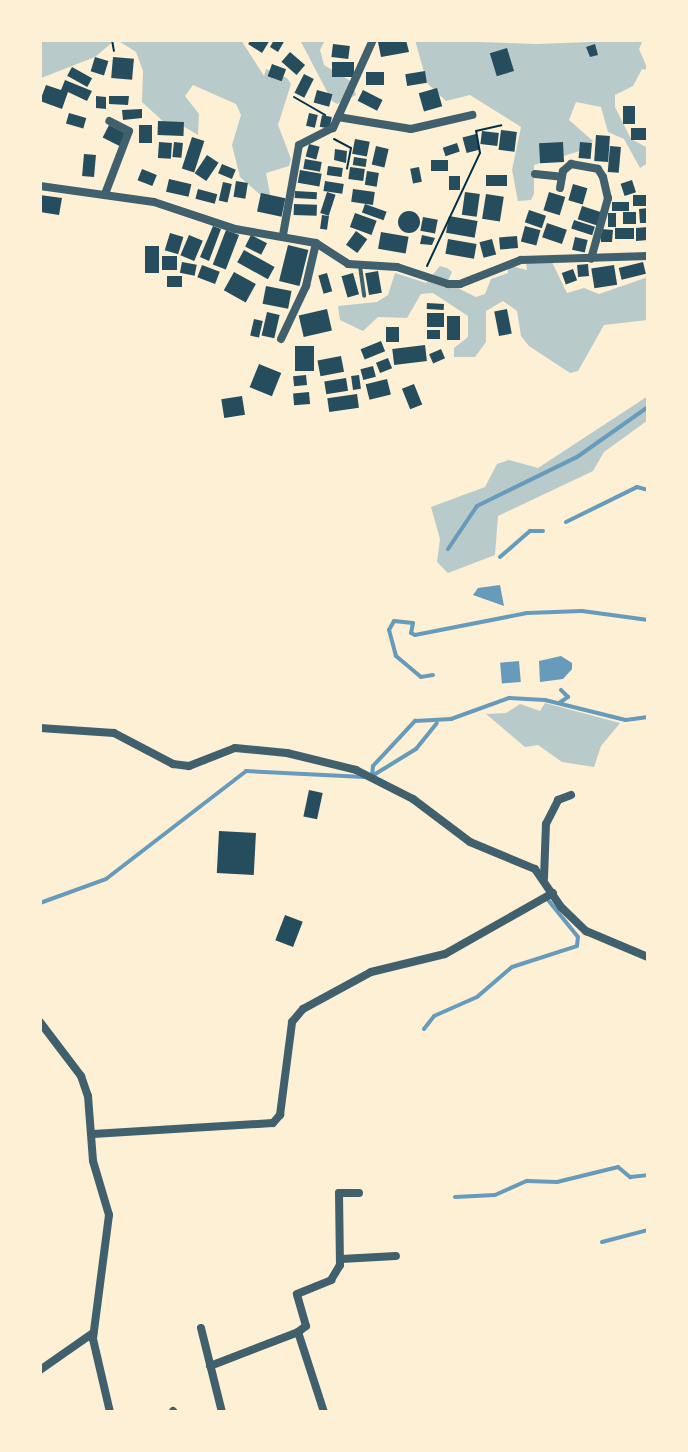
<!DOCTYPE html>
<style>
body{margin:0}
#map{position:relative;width:688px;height:1452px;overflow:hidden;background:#fdf0d5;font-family:Figtree,sans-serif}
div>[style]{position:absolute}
.green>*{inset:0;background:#b9caca}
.water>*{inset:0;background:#669bbc;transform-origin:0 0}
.stream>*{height:4px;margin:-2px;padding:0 2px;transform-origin:2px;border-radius:2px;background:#669bbc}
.building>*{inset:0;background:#264d5e;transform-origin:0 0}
.round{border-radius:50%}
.path>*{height:2px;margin:-1px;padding:0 1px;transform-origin:1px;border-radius:1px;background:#003049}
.service>*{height:4px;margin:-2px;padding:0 2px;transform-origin:2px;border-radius:2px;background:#3f606c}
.minor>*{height:8px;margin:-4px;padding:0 4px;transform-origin:4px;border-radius:4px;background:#3f606c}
span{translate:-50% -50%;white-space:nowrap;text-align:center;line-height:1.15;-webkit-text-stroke:7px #fdf0d5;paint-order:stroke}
.frame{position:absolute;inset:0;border:42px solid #fdf0d5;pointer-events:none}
</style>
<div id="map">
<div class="green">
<i style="clip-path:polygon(40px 40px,115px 40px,95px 57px,41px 78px)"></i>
<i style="clip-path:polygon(117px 40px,241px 40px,264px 76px,266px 69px,287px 78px,291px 84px,278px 125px,291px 159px,289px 166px,266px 173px,270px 194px,264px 198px,240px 177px,232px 145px,241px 115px,236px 104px,193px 85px,185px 96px,199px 114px,198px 135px,181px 125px,167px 125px,142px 102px,143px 71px,136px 52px)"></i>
<i style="clip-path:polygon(300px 40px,325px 40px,320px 50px,324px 65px,352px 82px,356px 95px,337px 104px,332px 101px)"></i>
<i style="clip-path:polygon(415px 40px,537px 44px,643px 40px,639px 49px,648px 70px,642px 69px,633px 86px,615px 95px,615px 107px,631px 139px,648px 148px,648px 163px,640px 168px,624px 139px,608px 132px,601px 107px,576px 102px,569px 120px,593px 141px,583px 150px,534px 165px,534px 194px,531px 200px,518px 201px,512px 170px,521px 127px,470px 95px,446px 101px,427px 83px)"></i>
<i style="clip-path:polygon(551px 260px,567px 293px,584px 288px,599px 294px,648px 277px,648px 320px,604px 325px,578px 371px,570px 373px,529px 346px,521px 336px,517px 311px,503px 301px,486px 311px,486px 342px,475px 357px,454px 357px,454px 348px,468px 337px,468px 316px,433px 293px,421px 294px,407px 318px,378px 317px,363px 331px,340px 320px,338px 306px,377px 302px,388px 295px,395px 273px,426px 283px,440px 266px,447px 268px,452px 272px,447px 283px,476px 297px,485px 294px,491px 279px,508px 273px,507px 265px,527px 270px,526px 262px)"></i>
<i style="clip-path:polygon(648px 396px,648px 420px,604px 452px,593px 471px,498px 516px,495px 555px,448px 573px,437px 562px,440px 539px,431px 507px,485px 487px,497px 464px,509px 460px,538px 468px)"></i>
<i style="clip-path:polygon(545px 703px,620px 723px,601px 746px,594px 767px,562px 762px,538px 745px,525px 747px,486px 714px,506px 713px,520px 704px,540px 711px)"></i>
</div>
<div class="water">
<i style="clip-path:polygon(500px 585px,504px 606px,473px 595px,478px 588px)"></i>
<i style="clip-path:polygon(561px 656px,572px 663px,572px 669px,563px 679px,540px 682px,539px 661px)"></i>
<i style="left:519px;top:661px;width:21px;height:19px;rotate:85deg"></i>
</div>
<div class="stream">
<i style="left:566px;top:522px;width:79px;rotate:-26.2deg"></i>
<i style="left:637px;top:487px;width:11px;rotate:15deg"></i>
<i style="left:448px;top:549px;width:52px;rotate:-56deg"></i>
<i style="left:477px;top:506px;width:111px;rotate:-26.1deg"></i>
<i style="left:577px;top:457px;width:87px;rotate:-35.2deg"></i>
<i style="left:500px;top:557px;width:40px;rotate:-41deg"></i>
<i style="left:530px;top:531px;width:13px"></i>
<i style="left:433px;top:675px;width:12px;rotate:171deg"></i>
<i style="left:421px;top:677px;width:33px;rotate:-140deg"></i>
<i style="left:396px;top:656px;width:27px;rotate:-105deg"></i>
<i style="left:389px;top:630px;width:10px;rotate:-61deg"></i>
<i style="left:394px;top:621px;width:19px;rotate:6deg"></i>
<i style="left:413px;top:623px;width:10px;rotate:101deg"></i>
<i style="left:411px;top:633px;width:4px;rotate:27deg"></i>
<i style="left:415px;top:635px;width:114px;rotate:-11.1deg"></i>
<i style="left:527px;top:613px;width:55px;rotate:-2.1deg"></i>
<i style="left:582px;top:611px;width:67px;rotate:7.8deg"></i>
<i style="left:559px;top:703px;width:11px;rotate:-34deg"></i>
<i style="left:568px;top:697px;width:10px;rotate:-135deg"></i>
<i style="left:372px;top:776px;width:52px;rotate:-31.5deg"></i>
<i style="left:416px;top:749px;width:33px;rotate:-51deg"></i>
<i style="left:372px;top:777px;width:11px;rotate:-85deg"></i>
<i style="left:373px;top:766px;width:62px;rotate:-47deg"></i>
<i style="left:415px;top:721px;width:36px;rotate:-3deg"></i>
<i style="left:451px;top:719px;width:62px;rotate:-19.9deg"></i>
<i style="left:509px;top:698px;width:36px;rotate:3deg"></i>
<i style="left:545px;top:700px;width:83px;rotate:13.9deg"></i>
<i style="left:626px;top:720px;width:22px;rotate:-8deg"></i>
<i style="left:40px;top:903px;width:70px;rotate:-20deg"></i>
<i style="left:106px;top:879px;width:177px;rotate:-37.6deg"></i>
<i style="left:246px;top:771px;width:118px;rotate:2.9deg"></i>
<i style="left:424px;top:1029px;width:16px;rotate:-52deg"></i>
<i style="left:434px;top:1016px;width:47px;rotate:-23.8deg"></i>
<i style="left:477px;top:997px;width:46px;rotate:-40.6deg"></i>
<i style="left:512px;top:967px;width:68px;rotate:-17.9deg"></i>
<i style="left:577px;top:946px;width:9px;rotate:-84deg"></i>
<i style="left:578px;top:937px;width:48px;rotate:-129deg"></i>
<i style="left:455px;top:1197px;width:40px;rotate:-2.9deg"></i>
<i style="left:495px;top:1195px;width:35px;rotate:-24deg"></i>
<i style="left:527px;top:1181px;width:30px;rotate:2deg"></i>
<i style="left:557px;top:1182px;width:63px;rotate:-13.8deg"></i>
<i style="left:618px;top:1167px;width:16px;rotate:40deg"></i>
<i style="left:630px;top:1177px;width:18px;rotate:-6deg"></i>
<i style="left:602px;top:1242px;width:48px;rotate:-14.6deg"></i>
</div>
<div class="building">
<i style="clip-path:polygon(251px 40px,270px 40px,262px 53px,248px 44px)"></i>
<i style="clip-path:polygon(274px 40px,285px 40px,278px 52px,270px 47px)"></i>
<i style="clip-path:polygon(406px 40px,409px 52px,381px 57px,378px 42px)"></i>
<i style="left:333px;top:44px;width:17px;height:13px;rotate:7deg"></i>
<i style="clip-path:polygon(595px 44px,598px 55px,590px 57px,586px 47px)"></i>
<i style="left:507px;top:48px;width:24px;height:18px;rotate:73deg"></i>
<i style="left:290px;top:52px;width:20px;height:13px;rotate:41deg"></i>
<i style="left:95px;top:57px;width:14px;height:15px;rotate:17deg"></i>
<i style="left:113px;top:57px;width:21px;height:21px;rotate:5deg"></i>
<i style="left:332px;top:62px;width:22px;height:15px"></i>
<i style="left:272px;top:64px;width:15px;height:13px;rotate:20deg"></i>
<i style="left:72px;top:67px;width:23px;height:10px;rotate:29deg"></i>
<i style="left:425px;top:71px;width:12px;height:20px;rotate:81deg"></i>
<i style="left:366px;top:72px;width:18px;height:13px"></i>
<i style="left:304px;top:74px;width:11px;height:21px;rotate:27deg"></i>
<i style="clip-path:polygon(65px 80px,92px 91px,87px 101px,68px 92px,62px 109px,40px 101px,46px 85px,61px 90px)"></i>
<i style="left:437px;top:88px;width:19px;height:19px;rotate:74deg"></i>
<i style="left:317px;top:90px;width:16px;height:13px;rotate:15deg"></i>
<i style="left:363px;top:90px;width:22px;height:12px;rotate:27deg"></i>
<i style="clip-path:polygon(96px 96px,106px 97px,106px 109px,96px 108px)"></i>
<i style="clip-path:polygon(109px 96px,129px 96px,128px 105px,109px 104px)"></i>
<i style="left:623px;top:106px;width:12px;height:18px"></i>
<i style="clip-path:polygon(142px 109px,142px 118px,123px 120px,122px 110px)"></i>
<i style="left:69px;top:113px;width:18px;height:11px;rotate:16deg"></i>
<i style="left:309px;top:113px;width:9px;height:13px;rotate:13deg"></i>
<i style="left:322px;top:115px;width:10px;height:12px;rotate:11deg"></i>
<i style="left:158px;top:121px;width:26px;height:14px;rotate:2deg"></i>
<i style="left:109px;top:125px;width:20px;height:14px;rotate:27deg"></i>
<i style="left:139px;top:125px;width:13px;height:18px"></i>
<i style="left:631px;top:128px;width:16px;height:12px"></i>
<i style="left:501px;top:130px;width:16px;height:20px;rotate:7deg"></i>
<i style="left:482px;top:131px;width:17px;height:13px;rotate:7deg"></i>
<i style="left:476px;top:134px;width:16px;height:14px;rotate:75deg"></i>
<i style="left:596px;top:135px;width:14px;height:26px;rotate:4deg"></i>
<i style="left:192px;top:137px;width:13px;height:33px;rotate:18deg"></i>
<i style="left:355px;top:139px;width:15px;height:15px;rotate:11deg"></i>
<i style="left:159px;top:142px;width:13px;height:16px;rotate:4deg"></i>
<i style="left:174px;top:142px;width:9px;height:15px;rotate:6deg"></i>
<i style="left:563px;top:142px;width:20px;height:24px;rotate:87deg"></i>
<i style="left:580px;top:142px;width:12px;height:16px;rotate:5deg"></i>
<i style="left:457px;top:143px;width:9px;height:15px;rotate:72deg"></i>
<i style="left:309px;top:144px;width:11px;height:13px;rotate:15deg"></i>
<i style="left:376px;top:146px;width:13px;height:19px;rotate:13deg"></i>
<i style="left:610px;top:146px;width:11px;height:26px;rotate:5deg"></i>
<i style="clip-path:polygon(335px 149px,347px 151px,346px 163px,334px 160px)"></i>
<i style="left:84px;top:154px;width:12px;height:22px;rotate:5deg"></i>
<i style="left:207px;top:155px;width:14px;height:22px;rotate:34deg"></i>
<i style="left:354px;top:157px;width:13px;height:8px;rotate:9deg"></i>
<i style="left:305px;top:159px;width:17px;height:10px;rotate:10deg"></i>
<i style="left:431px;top:160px;width:17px;height:11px"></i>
<i style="left:222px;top:164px;width:15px;height:10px;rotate:23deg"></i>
<i style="left:328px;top:166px;width:15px;height:9px;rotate:8deg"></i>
<i style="left:350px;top:167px;width:15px;height:12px;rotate:8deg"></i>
<i style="left:419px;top:167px;width:15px;height:9px;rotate:79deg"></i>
<i style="left:142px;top:169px;width:16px;height:12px;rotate:22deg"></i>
<i style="left:300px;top:170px;width:22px;height:13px;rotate:10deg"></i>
<i style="left:367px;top:171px;width:12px;height:14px;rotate:9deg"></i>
<i style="left:486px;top:175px;width:21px;height:11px"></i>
<i style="left:449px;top:176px;width:11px;height:14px"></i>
<i style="left:169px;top:179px;width:23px;height:13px;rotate:13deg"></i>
<i style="left:632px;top:180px;width:13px;height:12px;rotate:72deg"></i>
<i style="left:236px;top:181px;width:12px;height:16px;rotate:9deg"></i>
<i style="left:325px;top:181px;width:19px;height:10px;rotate:9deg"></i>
<i style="left:223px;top:182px;width:9px;height:19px;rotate:13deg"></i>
<i style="left:573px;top:184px;width:15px;height:17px;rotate:16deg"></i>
<i style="left:198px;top:189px;width:20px;height:10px;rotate:15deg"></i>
<i style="left:353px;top:189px;width:22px;height:13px;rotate:8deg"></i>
<i style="left:295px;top:191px;width:22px;height:7px;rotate:3deg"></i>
<i style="left:327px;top:192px;width:9px;height:22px;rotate:18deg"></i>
<i style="left:465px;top:192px;width:15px;height:23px;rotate:8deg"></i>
<i style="left:549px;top:192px;width:17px;height:19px;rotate:17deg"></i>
<i style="left:261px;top:193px;width:25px;height:19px;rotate:12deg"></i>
<i style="left:486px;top:194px;width:18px;height:25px;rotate:9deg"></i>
<i style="clip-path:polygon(40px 195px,62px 198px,59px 215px,40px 212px)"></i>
<i style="left:648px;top:195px;width:11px;height:15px;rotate:90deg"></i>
<i style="left:612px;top:202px;width:17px;height:9px"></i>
<i style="left:294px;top:204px;width:23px;height:11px;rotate:2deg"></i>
<i style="left:365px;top:204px;width:23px;height:9px;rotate:20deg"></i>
<i style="left:582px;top:206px;width:22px;height:14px;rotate:18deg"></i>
<i style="clip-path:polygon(648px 208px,648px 223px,640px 223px,639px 209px)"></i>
<i style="left:529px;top:210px;width:18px;height:13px;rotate:19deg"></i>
<i class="round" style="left:398px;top:211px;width:22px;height:22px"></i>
<i style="left:636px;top:212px;width:12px;height:13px;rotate:90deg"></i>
<i style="left:355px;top:213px;width:23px;height:15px;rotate:20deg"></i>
<i style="left:608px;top:213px;width:8px;height:14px"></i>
<i style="left:322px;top:215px;width:7px;height:14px;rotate:8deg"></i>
<i style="left:449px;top:216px;width:29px;height:17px;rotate:10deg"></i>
<i style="left:423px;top:217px;width:15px;height:14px;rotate:11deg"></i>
<i style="left:574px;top:220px;width:22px;height:9px;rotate:18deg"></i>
<i style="left:547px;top:223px;width:21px;height:15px;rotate:19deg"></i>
<i style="clip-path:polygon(213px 226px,221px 229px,209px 261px,200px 257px)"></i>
<i style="left:525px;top:226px;width:16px;height:16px;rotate:15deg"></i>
<i style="clip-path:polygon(648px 227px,648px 240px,636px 241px,636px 228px)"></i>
<i style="left:634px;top:228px;width:11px;height:19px;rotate:90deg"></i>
<i style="clip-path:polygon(601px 229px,613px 230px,612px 242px,601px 242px)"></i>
<i style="left:226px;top:230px;width:14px;height:37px;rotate:21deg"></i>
<i style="left:356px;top:231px;width:14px;height:17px;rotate:36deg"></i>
<i style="left:381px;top:232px;width:28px;height:17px;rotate:10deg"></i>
<i style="left:170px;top:233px;width:14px;height:18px;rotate:17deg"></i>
<i style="left:189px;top:235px;width:15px;height:22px;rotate:23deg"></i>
<i style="left:251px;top:235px;width:18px;height:13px;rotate:27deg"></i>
<i style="clip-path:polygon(422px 235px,435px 238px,432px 245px,420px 244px)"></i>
<i style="left:517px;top:236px;width:12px;height:18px;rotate:85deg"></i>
<i style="left:575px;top:237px;width:13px;height:13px;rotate:13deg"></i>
<i style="left:448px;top:239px;width:29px;height:15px;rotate:10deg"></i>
<i style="left:492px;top:239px;width:16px;height:13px;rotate:75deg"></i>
<i style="left:288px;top:245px;width:21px;height:37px;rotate:14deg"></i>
<i style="left:145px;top:246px;width:14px;height:27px"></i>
<i style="left:244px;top:250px;width:35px;height:14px;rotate:29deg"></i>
<i style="left:177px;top:256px;width:14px;height:15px;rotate:90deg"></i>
<i style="left:182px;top:262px;width:15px;height:11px;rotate:11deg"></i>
<i style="left:643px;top:262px;width:12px;height:25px;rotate:76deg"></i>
<i style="left:588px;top:264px;width:12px;height:11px;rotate:85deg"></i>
<i style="left:202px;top:265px;width:19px;height:13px;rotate:21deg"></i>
<i style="left:614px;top:265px;width:20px;height:23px;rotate:81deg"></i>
<i style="left:573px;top:269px;width:12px;height:12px;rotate:70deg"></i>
<i style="left:378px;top:271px;width:22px;height:13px;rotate:80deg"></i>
<i style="left:234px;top:272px;width:25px;height:21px;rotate:29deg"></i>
<i style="left:327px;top:273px;width:19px;height:9px;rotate:74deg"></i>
<i style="left:353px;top:273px;width:22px;height:12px;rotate:74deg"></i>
<i style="left:167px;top:276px;width:15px;height:11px"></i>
<i style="left:266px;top:286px;width:26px;height:18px;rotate:11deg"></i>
<i style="left:427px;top:303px;width:17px;height:6px;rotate:3deg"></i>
<i style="left:327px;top:309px;width:22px;height:29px;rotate:77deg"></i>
<i style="left:507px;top:309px;width:25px;height:13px;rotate:79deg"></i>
<i style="left:267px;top:312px;width:13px;height:24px;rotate:13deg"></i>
<i style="left:427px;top:313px;width:17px;height:14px"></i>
<i style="left:447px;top:316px;width:13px;height:24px"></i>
<i style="left:254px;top:319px;width:9px;height:17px;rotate:13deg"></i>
<i style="left:386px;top:327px;width:13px;height:15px"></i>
<i style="left:427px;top:330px;width:13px;height:9px"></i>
<i style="left:381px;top:341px;width:11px;height:22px;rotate:68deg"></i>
<i style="left:425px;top:345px;width:16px;height:33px;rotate:83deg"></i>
<i style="left:295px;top:346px;width:19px;height:25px"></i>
<i style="left:441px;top:349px;width:10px;height:13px;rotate:66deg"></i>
<i style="left:341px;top:356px;width:16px;height:24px;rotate:79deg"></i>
<i style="left:388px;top:358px;width:11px;height:13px;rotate:68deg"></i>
<i style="left:259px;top:364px;width:24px;height:25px;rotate:22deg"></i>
<i style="left:373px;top:366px;width:11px;height:13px;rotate:75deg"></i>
<i style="left:306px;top:375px;width:10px;height:13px;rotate:84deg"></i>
<i style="left:359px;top:375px;width:14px;height:8px;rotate:82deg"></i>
<i style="left:346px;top:378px;width:13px;height:22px;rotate:81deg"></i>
<i style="left:387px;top:379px;width:16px;height:22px;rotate:76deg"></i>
<i style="left:414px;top:384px;width:22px;height:13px;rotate:68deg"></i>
<i style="left:309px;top:392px;width:12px;height:16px;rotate:85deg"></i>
<i style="left:357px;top:394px;width:14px;height:30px;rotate:82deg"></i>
<i style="left:242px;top:396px;width:19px;height:21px;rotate:81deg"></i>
<i style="left:309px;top:790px;width:14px;height:27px;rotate:12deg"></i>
<i style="left:219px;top:831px;width:37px;height:42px;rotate:3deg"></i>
<i style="left:285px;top:915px;width:19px;height:27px;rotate:21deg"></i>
</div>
<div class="path">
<i style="left:112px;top:40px;width:11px;rotate:80deg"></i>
<i style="left:294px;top:97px;width:36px;rotate:30deg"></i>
<i style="left:334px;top:139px;width:19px;rotate:28deg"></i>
<i style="left:351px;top:148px;width:21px;rotate:101deg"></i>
<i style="left:427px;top:266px;width:125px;rotate:-64.9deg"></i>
<i style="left:480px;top:153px;width:22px;rotate:-100deg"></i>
<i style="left:476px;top:131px;width:26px;rotate:-13deg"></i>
</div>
<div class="service">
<i style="left:360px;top:266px;width:30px;rotate:82deg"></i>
</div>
<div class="minor">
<i style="left:338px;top:117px;width:74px;rotate:9.3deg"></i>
<i style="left:411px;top:129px;width:63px;rotate:-12.9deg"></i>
<i style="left:535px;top:174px;width:27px;rotate:6deg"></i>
<i style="left:40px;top:186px;width:115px;rotate:8deg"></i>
<i style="left:154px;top:202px;width:85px;rotate:18.4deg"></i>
<i style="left:235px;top:229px;width:82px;rotate:9.8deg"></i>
<i style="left:316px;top:243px;width:38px;rotate:33deg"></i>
<i style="left:348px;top:264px;width:49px;rotate:3.5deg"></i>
<i style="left:397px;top:267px;width:54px;rotate:18.4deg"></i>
<i style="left:448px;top:284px;width:12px"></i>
<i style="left:460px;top:284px;width:66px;rotate:-21.5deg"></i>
<i style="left:521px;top:260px;width:127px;rotate:-1.8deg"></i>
<i style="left:560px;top:188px;width:17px;rotate:-80deg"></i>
<i style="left:563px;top:171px;width:11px;rotate:-41deg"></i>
<i style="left:571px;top:164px;width:27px;rotate:10deg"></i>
<i style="left:598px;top:169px;width:9px;rotate:58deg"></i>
<i style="left:603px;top:177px;width:22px;rotate:77deg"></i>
<i style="left:608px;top:198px;width:63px;rotate:105.6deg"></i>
<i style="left:105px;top:194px;width:67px;rotate:-69.1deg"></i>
<i style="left:129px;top:131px;width:22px;rotate:-153deg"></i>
<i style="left:283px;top:235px;width:91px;rotate:-79.9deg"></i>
<i style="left:299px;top:145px;width:38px;rotate:-27deg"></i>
<i style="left:333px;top:128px;width:97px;rotate:-65.6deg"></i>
<i style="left:281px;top:339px;width:59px;rotate:-64.7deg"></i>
<i style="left:306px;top:286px;width:44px;rotate:-76.9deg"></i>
<i style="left:40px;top:728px;width:74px;rotate:3.9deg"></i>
<i style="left:114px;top:733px;width:67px;rotate:27.7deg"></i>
<i style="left:173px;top:764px;width:16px;rotate:7deg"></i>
<i style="left:189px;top:766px;width:49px;rotate:-21.4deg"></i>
<i style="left:235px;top:748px;width:52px;rotate:5.5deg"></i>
<i style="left:287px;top:753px;width:71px;rotate:13.8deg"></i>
<i style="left:356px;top:770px;width:64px;rotate:27deg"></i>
<i style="left:413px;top:799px;width:71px;rotate:37deg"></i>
<i style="left:470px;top:842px;width:70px;rotate:22.6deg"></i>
<i style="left:535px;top:869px;width:46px;rotate:55.6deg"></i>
<i style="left:561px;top:907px;width:35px;rotate:44deg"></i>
<i style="left:586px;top:931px;width:67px;rotate:22.8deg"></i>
<i style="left:544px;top:878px;width:54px;rotate:-87.9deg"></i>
<i style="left:546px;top:824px;width:27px;rotate:-63deg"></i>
<i style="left:558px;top:800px;width:14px;rotate:-21deg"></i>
<i style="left:40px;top:1022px;width:68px;rotate:52.8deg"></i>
<i style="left:81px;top:1076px;width:21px;rotate:71deg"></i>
<i style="left:88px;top:1096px;width:65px;rotate:85.6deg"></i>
<i style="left:93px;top:1161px;width:56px;rotate:73.5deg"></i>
<i style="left:109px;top:1215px;width:125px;rotate:97.4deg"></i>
<i style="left:93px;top:1339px;width:75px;rotate:76.9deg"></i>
<i style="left:93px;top:1134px;width:180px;rotate:-3.5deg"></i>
<i style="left:273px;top:1123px;width:11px;rotate:-49deg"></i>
<i style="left:280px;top:1115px;width:94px;rotate:-82.6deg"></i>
<i style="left:292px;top:1022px;width:17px;rotate:-50deg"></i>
<i style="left:303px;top:1009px;width:77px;rotate:-28.6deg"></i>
<i style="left:371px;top:972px;width:76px;rotate:-13.7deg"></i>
<i style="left:445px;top:954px;width:124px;rotate:-29.5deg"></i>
<i style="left:341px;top:1259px;width:55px;rotate:-3.1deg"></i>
<i style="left:201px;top:1328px;width:87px;rotate:76deg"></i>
<i style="left:298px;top:1332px;width:10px;rotate:-37deg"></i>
<i style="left:306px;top:1326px;width:33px;rotate:-106deg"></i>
<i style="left:297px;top:1294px;width:37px;rotate:-22deg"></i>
<i style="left:331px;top:1280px;width:17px;rotate:-59deg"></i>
<i style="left:340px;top:1265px;width:72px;rotate:-90.8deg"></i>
<i style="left:339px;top:1193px;width:20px"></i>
<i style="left:210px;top:1366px;width:94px;rotate:-21.1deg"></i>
<i style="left:298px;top:1332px;width:84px;rotate:72deg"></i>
<i style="left:40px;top:1370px;width:65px;rotate:-34.9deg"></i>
<i style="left:173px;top:1411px;width:1px;rotate:45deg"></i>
</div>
<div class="frame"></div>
</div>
